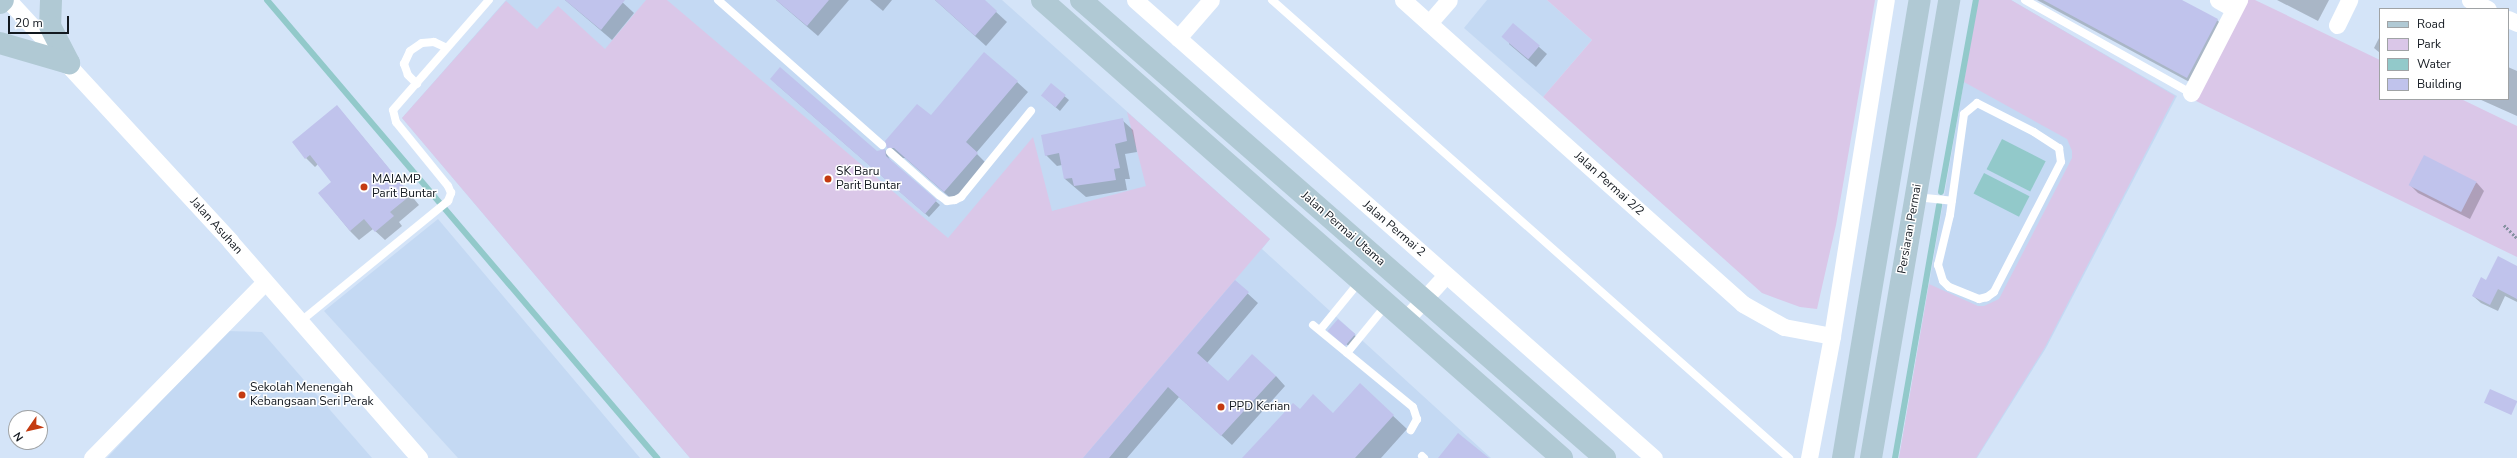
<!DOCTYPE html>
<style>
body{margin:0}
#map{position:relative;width:2517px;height:458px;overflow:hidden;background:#d4e4f8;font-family:"Nunito Sans",sans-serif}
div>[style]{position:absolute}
.built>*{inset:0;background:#c4d9f3}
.green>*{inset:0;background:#dac7e8}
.water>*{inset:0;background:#92c9ca;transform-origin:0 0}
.shadow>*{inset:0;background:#0003}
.stream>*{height:6px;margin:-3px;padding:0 3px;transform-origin:3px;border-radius:3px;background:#92c9ca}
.building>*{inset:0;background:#c0c3ec;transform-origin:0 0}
.path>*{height:2.5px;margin-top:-1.25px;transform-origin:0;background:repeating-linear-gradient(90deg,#8692a1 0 2px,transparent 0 4px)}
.lane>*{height:8px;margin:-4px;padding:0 4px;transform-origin:4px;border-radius:4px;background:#fff}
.street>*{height:17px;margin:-8.5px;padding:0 8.5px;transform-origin:8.5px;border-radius:8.5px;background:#fff}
.secondary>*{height:22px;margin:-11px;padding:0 11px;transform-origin:11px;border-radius:11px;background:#b0c9d4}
.dots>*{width:11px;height:11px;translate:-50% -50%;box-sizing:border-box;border:2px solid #fff;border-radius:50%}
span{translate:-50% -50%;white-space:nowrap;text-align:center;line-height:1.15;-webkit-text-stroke:3px #fff;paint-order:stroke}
.poi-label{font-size:12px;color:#12181f}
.left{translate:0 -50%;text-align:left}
.street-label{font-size:12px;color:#12181f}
.legend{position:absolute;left:2379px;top:8px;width:130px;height:92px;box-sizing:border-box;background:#fff;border:1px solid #a0a3a5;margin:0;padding:5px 7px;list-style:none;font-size:12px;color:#12181f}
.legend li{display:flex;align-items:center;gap:8px;height:20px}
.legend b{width:20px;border:1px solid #a0a3a5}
.north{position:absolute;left:8px;top:410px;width:40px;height:40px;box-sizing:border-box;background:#fff;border:1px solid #a0a3a5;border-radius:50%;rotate:236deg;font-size:11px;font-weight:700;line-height:16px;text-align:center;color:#12181f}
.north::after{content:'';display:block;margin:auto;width:14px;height:18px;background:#c43b11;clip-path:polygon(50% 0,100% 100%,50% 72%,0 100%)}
.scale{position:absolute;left:8px;top:16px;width:61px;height:18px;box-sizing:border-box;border:2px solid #12181f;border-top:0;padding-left:5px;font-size:12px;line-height:14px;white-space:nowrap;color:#12181f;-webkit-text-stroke:3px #fff;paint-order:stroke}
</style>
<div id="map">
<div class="built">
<i style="clip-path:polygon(506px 0,1002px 0,1270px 239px,1262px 249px,1491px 458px,690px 458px,402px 118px)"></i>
<i style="clip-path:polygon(1487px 0,1547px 0,1592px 40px,1543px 97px,1464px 28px)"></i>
<i style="clip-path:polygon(1978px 0,2011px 0,2177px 96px,2046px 348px,1977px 458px,1899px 458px)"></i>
<i style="clip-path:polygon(438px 219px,640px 458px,458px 458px,324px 311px)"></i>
<i style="clip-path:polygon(226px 331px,262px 332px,372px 458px,107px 458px)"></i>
</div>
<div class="green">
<i style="clip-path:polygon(646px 0,667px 0,948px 238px,1033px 137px,1052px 211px,1146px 186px,1127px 112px,1270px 239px,1083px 458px,690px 458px,402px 118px,506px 1px,537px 29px,558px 6px,605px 49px)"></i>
<i style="clip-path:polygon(1547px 0,1875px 0,1836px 225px,1817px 309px,1800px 307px,1762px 293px,1543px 97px,1592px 40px)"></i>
<i style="clip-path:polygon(1978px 0,2011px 0,2175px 96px,2045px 347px,1976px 458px,1899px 458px,1929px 284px,1978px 306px,1984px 306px,1999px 299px,2072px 158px,2072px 151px,2067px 139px,1964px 82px)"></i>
<i style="clip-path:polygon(2248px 0,2255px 0,2380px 60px,2380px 99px,2461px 99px,2517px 126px,2517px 257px,2194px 100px)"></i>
</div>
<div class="water">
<i style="left:2002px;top:139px;width:49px;height:34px;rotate:27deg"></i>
<i style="left:1984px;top:173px;width:51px;height:23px;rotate:27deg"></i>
</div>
<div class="shadow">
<i style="clip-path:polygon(565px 0,620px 0,634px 13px,612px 40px)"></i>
<i style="clip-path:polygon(776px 0,849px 0,818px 36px)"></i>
<i style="clip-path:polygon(870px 0,892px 0,883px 11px)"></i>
<i style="clip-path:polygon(935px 0,983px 0,1007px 22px,986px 46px)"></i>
<i style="clip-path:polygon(2037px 0,2180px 0,2217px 20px,2225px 28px,2195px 85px)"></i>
<i style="clip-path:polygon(2277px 0,2329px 0,2318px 21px)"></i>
<i style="clip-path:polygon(1513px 24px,1547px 54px,1536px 67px,1509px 44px)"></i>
<i style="clip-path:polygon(2380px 36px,2380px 53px,2374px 48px)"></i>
<i style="clip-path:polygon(2508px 67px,2517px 71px,2517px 116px,2479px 99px,2508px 99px)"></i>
<i style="clip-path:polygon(1017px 82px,1028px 92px,976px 153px,988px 165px,955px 202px,905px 158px,898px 158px,888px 147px,931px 117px)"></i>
<i style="clip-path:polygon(775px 83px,876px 152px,885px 150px,890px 160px,940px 205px,929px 217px)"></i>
<i style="clip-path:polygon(1051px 85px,1069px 100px,1060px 111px,1046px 99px)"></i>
<i style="clip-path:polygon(337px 106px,419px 205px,399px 222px,402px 226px,385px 240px,373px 229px,359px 240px,350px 231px,319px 193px,332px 182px,318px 164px,315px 167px,306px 158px)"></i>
<i style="clip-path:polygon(1122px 120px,1133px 130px,1137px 152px,1125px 154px,1130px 179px,1125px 179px,1127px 190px,1086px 197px,1065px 179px,1062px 165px,1057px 166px,1046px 155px)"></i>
<i style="clip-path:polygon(2424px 157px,2477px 183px,2484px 191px,2470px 219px,2418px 193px,2410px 185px)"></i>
<i style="clip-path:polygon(2517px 267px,2517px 302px,2505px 296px,2498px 311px,2481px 303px,2473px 296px,2487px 281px)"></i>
<i style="clip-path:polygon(1235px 282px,1258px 303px,1207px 363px,1228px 382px,1276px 376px,1285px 386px,1232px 445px,1179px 397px,1127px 458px,1095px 458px)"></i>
<i style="clip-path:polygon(1333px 334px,1354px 335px,1358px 338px,1350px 347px)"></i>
<i style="clip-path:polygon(1360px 385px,1407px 429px,1381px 458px,1247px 458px,1334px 414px)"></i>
</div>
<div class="stream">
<i style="left:267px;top:0;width:602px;rotate:49.58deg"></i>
<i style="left:1941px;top:192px;width:195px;rotate:-79.7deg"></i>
<i style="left:1895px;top:458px;width:257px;rotate:-80.1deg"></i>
</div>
<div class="building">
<i style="clip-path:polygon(565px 0,625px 0,601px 30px)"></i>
<i style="clip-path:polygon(776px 0,829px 0,807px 26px)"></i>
<i style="clip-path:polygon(935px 0,985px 0,997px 11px,975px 36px)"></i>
<i style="clip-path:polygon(2043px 0,2182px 0,2218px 19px,2187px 78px)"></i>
<i style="left:1513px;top:23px;width:35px;height:18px;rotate:40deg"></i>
<i style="clip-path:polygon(984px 52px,1018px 81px,966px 142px,978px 153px,944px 192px,894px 148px,887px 148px,885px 141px,917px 104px,931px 115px)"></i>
<i style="clip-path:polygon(780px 67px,877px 151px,885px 149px,886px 156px,937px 200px,925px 214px,770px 79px)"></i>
<i style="left:1051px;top:83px;width:19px;height:16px;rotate:39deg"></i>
<i style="clip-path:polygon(337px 105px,411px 195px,390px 212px,394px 216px,375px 232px,364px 219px,350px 231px,318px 193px,331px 182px,310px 155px,305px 159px,292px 142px)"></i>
<i style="clip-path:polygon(1123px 118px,1127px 141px,1115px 144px,1120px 168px,1114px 169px,1116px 180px,1074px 186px,1072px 178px,1064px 179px,1059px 153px,1045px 156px,1041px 135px)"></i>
<i style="left:2424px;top:155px;width:59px;height:34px;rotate:27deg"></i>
<i style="clip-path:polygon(2498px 256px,2517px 266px,2517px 299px,2498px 289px,2490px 305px,2472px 296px,2481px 277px,2486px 280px)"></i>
<i style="clip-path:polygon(1235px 280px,1249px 292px,1197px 353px,1228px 381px,1252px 354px,1276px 376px,1221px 436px,1168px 387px,1109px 458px,1083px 458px)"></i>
<i style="left:1338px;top:319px;width:23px;height:16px;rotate:41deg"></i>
<i style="clip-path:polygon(1360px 383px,1394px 415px,1355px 458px,1242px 458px,1293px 403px,1300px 409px,1313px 394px,1333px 413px)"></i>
<i style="left:2490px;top:389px;width:30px;height:15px;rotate:24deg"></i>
<i style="clip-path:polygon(1458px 433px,1489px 458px,1438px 458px)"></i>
</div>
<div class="path">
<i style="left:2504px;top:225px;width:18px;rotate:45deg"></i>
</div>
<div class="lane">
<i style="left:718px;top:0;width:219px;rotate:41.5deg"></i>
<i style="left:1272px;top:0;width:691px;rotate:41.54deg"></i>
<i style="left:2025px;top:0;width:190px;rotate:29.3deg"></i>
<i style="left:417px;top:84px;width:13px;rotate:-135deg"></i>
<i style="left:408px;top:75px;width:12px;rotate:-110deg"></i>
<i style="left:404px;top:64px;width:14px;rotate:-65deg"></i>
<i style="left:410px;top:51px;width:14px;rotate:-34deg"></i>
<i style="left:422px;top:43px;width:12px;rotate:-5deg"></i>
<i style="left:434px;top:42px;width:14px;rotate:25deg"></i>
<i style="left:1977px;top:103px;width:64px;rotate:27deg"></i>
<i style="left:2034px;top:132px;width:30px;rotate:33deg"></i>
<i style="left:2059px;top:148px;width:14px;rotate:82deg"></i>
<i style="left:2061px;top:162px;width:146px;rotate:117.3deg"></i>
<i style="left:1994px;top:292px;width:9px;rotate:144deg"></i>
<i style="left:1987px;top:297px;width:8px;rotate:166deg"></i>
<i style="left:1979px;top:299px;width:32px;rotate:-158deg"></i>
<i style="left:1949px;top:287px;width:8px;rotate:-135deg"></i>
<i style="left:1943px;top:281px;width:17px;rotate:-107deg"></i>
<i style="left:1938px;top:265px;width:51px;rotate:-76.5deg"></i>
<i style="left:1950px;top:215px;width:102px;rotate:-82.1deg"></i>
<i style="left:1964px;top:114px;width:17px;rotate:-40deg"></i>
<i style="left:890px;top:152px;width:65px;rotate:41.3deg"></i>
<i style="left:939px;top:195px;width:10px;rotate:37deg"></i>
<i style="left:947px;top:201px;width:8px;rotate:-7deg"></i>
<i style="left:955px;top:200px;width:7px;rotate:-27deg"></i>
<i style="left:961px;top:197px;width:111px;rotate:-50.9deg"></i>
<i style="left:1916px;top:197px;width:36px;rotate:6deg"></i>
<i style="left:301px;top:321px;width:190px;rotate:-39.2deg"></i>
<i style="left:448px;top:201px;width:9px;rotate:-69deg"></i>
<i style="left:451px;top:193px;width:8px;rotate:-113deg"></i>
<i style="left:448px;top:186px;width:82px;rotate:-129.1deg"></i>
<i style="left:396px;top:122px;width:12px;rotate:-104deg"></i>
<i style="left:393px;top:110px;width:146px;rotate:-48.9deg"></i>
<i style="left:1313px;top:325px;width:129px;rotate:39.4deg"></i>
<i style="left:1413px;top:407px;width:13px;rotate:72deg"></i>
<i style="left:1417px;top:419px;width:13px;rotate:119deg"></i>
<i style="left:1320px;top:330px;width:63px;rotate:-50.8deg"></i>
<i style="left:1347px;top:353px;width:63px;rotate:-50.8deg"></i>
<i style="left:1422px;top:456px;width:3px;rotate:45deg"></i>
</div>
<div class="street">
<i style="left:8px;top:0;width:328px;rotate:47.3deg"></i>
<i style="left:230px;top:241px;width:288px;rotate:48.9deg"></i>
<i style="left:1135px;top:0;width:692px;rotate:41.43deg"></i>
<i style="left:1403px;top:0;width:456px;rotate:41.8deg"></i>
<i style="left:1743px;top:304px;width:47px;rotate:29.3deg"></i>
<i style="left:1784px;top:327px;width:49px;rotate:10.6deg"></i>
<i style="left:2218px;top:0;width:18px;rotate:29deg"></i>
<i style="left:2470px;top:0;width:20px;rotate:27deg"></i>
<i style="left:2508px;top:19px;width:10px;rotate:24deg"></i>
<i style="left:1429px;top:23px;width:30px;rotate:-49deg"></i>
<i style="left:2337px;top:25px;width:28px;rotate:-64deg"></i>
<i style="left:1178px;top:38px;width:50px;rotate:-49deg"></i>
<i style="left:2191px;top:93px;width:105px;rotate:-62.7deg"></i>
<i style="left:1406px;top:319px;width:59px;rotate:-47.7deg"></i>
<i style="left:92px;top:458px;width:247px;rotate:-45.5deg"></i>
<i style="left:1809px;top:458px;width:124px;rotate:-79.3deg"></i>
<i style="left:1832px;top:336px;width:340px;rotate:-80.9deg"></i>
</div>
<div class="secondary">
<i style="left:51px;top:0;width:26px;rotate:92deg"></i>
<i style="left:50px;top:26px;width:42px;rotate:62.8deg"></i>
<i style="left:1042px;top:0;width:693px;rotate:41.37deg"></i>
<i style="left:1081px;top:0;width:696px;rotate:41.15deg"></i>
<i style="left:0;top:3px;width:4px;rotate:-45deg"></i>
<i style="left:0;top:43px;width:72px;rotate:16.2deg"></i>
<i style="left:1843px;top:458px;width:464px;rotate:-80.5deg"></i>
<i style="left:1871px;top:458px;width:465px;rotate:-80.3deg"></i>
</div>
<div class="dots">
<i style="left:828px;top:179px;background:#c43b11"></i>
<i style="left:364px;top:187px;background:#c43b11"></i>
<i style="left:242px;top:395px;background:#c43b11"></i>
<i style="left:1221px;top:407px;background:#c43b11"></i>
</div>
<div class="poi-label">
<span class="left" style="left:836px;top:179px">SK Baru<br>Parit Buntar</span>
<span class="left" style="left:372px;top:187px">MAIAMP<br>Parit Buntar</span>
<span class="left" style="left:250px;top:395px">Sekolah Menengah<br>Kebangsaan Seri Perak</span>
<span class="left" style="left:1229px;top:407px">PPD Kerian</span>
</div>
<div class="street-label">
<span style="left:1609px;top:184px;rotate:42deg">Jalan Permai 2/2</span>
<span style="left:216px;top:226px;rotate:48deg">Jalan Asuhan</span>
<span style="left:1343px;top:229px;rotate:41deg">Jalan Permai Utama</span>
<span style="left:1394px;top:229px;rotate:41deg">Jalan Permai 2</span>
<span style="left:1910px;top:229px;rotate:-80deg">Persiaran Permai</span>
</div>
<ul class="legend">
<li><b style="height:5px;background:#b0c9d4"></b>Road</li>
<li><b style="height:11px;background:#dac7e8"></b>Park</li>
<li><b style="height:11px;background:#92c9ca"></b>Water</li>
<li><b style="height:11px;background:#c0c3ec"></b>Building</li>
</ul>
<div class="north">N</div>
<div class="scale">20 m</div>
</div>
